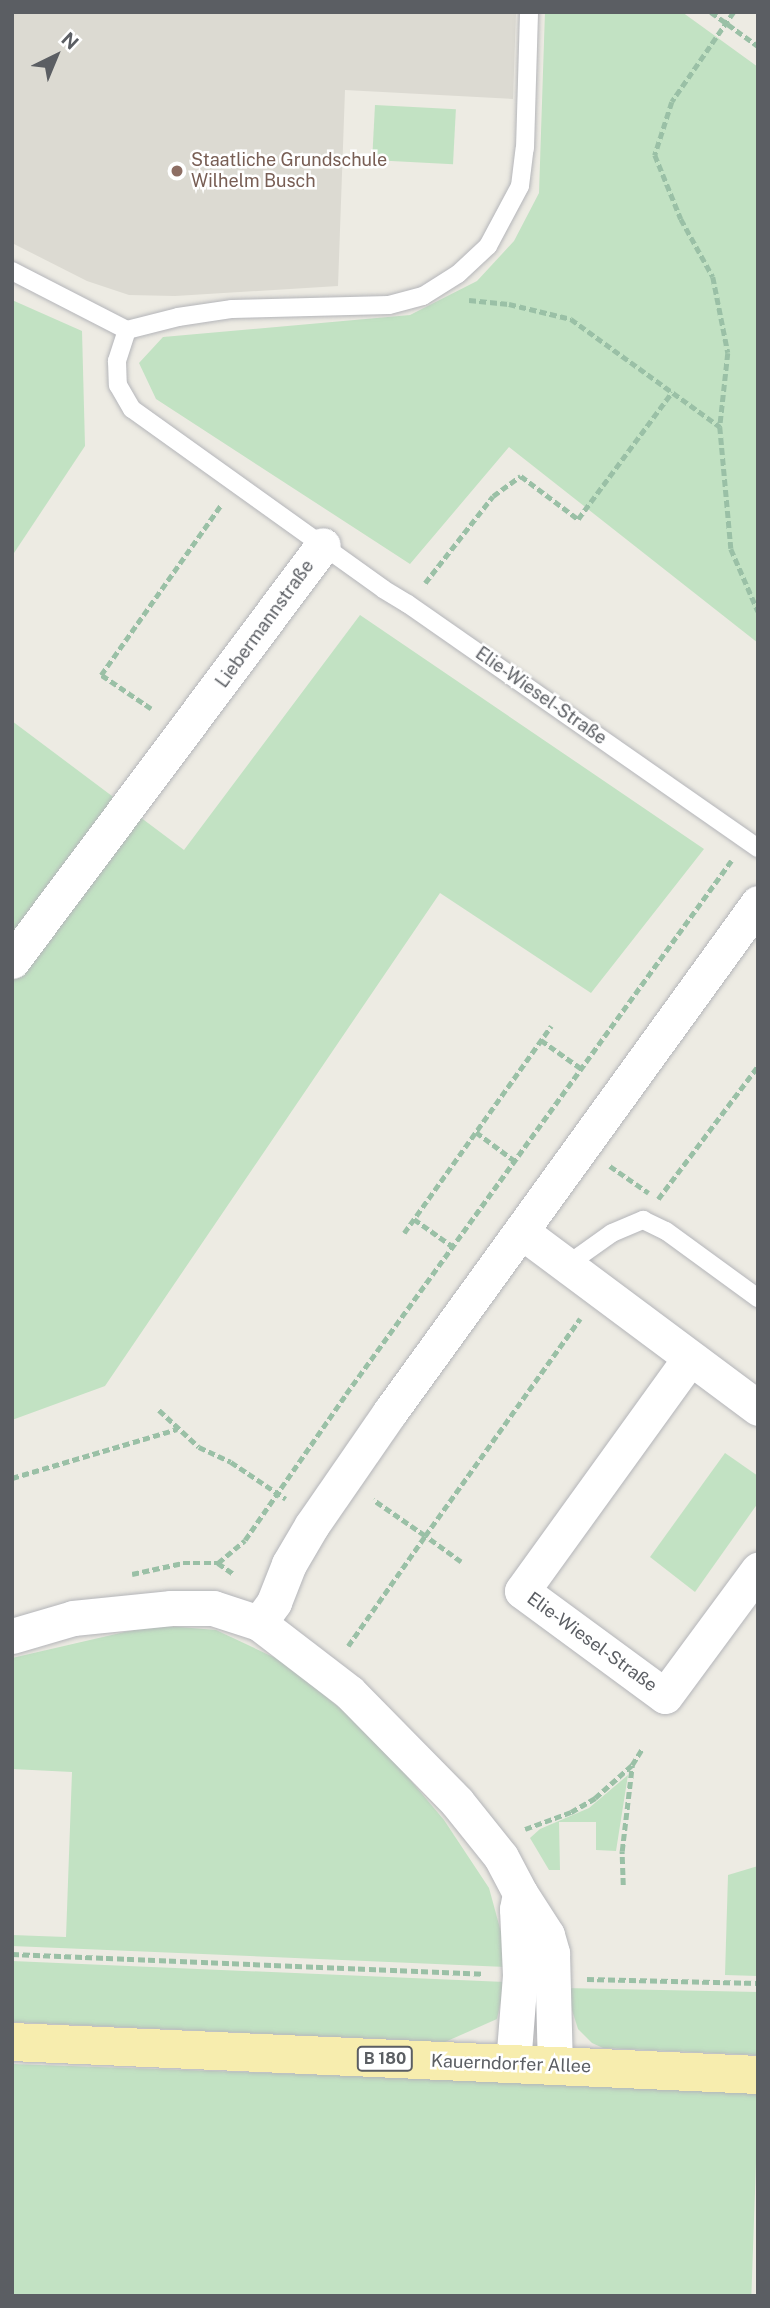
<!DOCTYPE html>
<meta charset="utf-8">
<style>
body{margin:0}
#map{position:relative;width:770px;height:2308px;overflow:hidden;background:#edebe3;font-family:"Public Sans",sans-serif}
div>[style]{position:absolute}
.education>*{inset:0;background:#dcdad2}
.green>*{inset:0;background:#c2e2c3;transform-origin:0 0}
.path>*{height:4.5px;margin-top:-2.25px;transform-origin:0;background:repeating-linear-gradient(90deg,#9ac0a6 0 7px,transparent 0 10.5px)}
.roads{filter:drop-shadow(0 0 2px #b4b5b9) drop-shadow(0 0 2px #b4b5b9)}
.lane>*{height:18px;margin:-9px;padding:0 9px;transform-origin:9px;border-radius:9px;background:#fff}
.street>*{height:35px;margin:-17.5px;padding:0 17.5px;transform-origin:17.5px;border-radius:17.5px;background:#fff}
.primary>*{height:38px;margin:-19px;padding:0 19px;transform-origin:19px;border-radius:19px;background:#f7edae}
.dots>*{width:19px;height:19px;translate:-50% -50%;box-sizing:border-box;border:4px solid #fff;border-radius:50%}
span{translate:-50% -50%;white-space:nowrap;text-align:center;line-height:1.15;-webkit-text-stroke:5px #fff;paint-order:stroke}
.shield-label span{padding:2px 5px;background:#fff;border:2px solid;border-radius:5px;-webkit-text-stroke-width:0}
.shield-label{font-size:16px;color:#5b5e63;font-weight:700}
.education-label{font-size:18px;color:#785e54}
.left{translate:0 -50%;text-align:left}
.street-label{font-size:18px;color:#5b5e63}
.frame{position:absolute;inset:0;border:14px solid #5b5e63;pointer-events:none}
.north{position:absolute;left:21px;top:21px;width:70px;height:70px;-webkit-text-stroke:5px #fff;paint-order:stroke;rotate:43deg;font-size:19px;font-weight:700;line-height:28px;text-align:center;color:#5b5e63}
.north::after{content:'';display:block;margin:auto;width:24px;height:32px;background:#5b5e63;clip-path:polygon(50% 0,100% 100%,50% 72%,0 100%)}
</style>
<div id="map">
<div class="education">
<i style="clip-path:polygon(12px 12px,516px 12px,513px 99px,345px 90px,338px 286px,175px 296px,129px 295px,87px 281px,12px 243px)"></i>
</div>
<div class="green">
<i style="clip-path:polygon(545px 12px,682px 12px,758px 67px,758px 643px,509px 447px,410px 564px,156px 399px,139px 363px,163px 337px,410px 315px,477px 281px,514px 241px,539px 193px)"></i>
<i style="left:375px;top:105px;width:81px;height:55px;rotate:3deg"></i>
<i style="clip-path:polygon(12px 300px,82px 331px,85px 446px,12px 556px)"></i>
<i style="clip-path:polygon(360px 615px,704px 849px,591px 993px,440px 893px,105px 1386px,12px 1420px,12px 721px,184px 850px)"></i>
<i style="clip-path:polygon(725px 1453px,758px 1476px,758px 1503px,695px 1592px,650px 1557px)"></i>
<i style="clip-path:polygon(155px 1625px,216px 1630px,286px 1663px,374px 1737px,444px 1820px,489px 1888px,504px 1943px,506px 1967px,12px 1946px,12px 1935px,66px 1937px,72px 1772px,12px 1769px,12px 1658px)"></i>
<i style="clip-path:polygon(628px 1775px,616px 1851px,596px 1850px,596px 1822px,559px 1822px,560px 1870px,549px 1870px,530px 1838px,540px 1829px,589px 1808px)"></i>
<i style="clip-path:polygon(758px 1866px,758px 1976px,725px 1975px,728px 1875px)"></i>
<i style="clip-path:polygon(12px 1961px,505px 1982px,497px 2019px,445px 2042px,315px 2036px,12px 2022px)"></i>
<i style="clip-path:polygon(565px 1988px,758px 1992px,758px 2055px,603px 2048px,592px 2043px,578px 2029px)"></i>
<i style="left:12px;top:2064px;width:747px;height:232px;rotate:2deg"></i>
</div>
<div class="path">
<i style="left:711px;top:12px;width:58px;rotate:35.9deg"></i>
<i style="left:734px;top:12px;width:109px;rotate:124.6deg"></i>
<i style="left:672px;top:102px;width:56px;rotate:107.8deg"></i>
<i style="left:655px;top:155px;width:69px;rotate:67.9deg"></i>
<i style="left:681px;top:219px;width:66px;rotate:61.1deg"></i>
<i style="left:713px;top:277px;width:77px;rotate:78.8deg"></i>
<i style="left:728px;top:353px;width:74px;rotate:96.2deg"></i>
<i style="left:720px;top:427px;width:122px;rotate:84.8deg"></i>
<i style="left:731px;top:549px;width:68px;rotate:66.5deg"></i>
<i style="left:469px;top:300px;width:40px;rotate:5.7deg"></i>
<i style="left:509px;top:304px;width:64px;rotate:13.6deg"></i>
<i style="left:571px;top:319px;width:184px;rotate:35.9deg"></i>
<i style="left:425px;top:583px;width:110px;rotate:-52deg"></i>
<i style="left:493px;top:496px;width:34px;rotate:-36deg"></i>
<i style="left:521px;top:476px;width:71px;rotate:37deg"></i>
<i style="left:578px;top:519px;width:158px;rotate:-53.5deg"></i>
<i style="left:151px;top:709px;width:60px;rotate:-145.8deg"></i>
<i style="left:101px;top:675px;width:207px;rotate:-54.8deg"></i>
<i style="left:541px;top:1040px;width:50px;rotate:35.3deg"></i>
<i style="left:476px;top:1132px;width:49px;rotate:36.6deg"></i>
<i style="left:610px;top:1166px;width:47px;rotate:34.7deg"></i>
<i style="left:658px;top:1199px;width:166px;rotate:-53.1deg"></i>
<i style="left:414px;top:1219px;width:50px;rotate:35.3deg"></i>
<i style="left:404px;top:1233px;width:254px;rotate:-54.6deg"></i>
<i style="left:159px;top:1410px;width:54px;rotate:42.8deg"></i>
<i style="left:199px;top:1447px;width:35px;rotate:25deg"></i>
<i style="left:231px;top:1462px;width:66px;rotate:33.9deg"></i>
<i style="left:12px;top:1478px;width:172px;rotate:-16.5deg"></i>
<i style="left:461px;top:1562px;width:44px;rotate:-144.2deg"></i>
<i style="left:425px;top:1536px;width:267px;rotate:-54.5deg"></i>
<i style="left:218px;top:1563px;width:35px;rotate:-40deg"></i>
<i style="left:245px;top:1540px;width:178px;rotate:-55.3deg"></i>
<i style="left:346px;top:1394px;width:658px;rotate:-54.16deg"></i>
<i style="left:132px;top:1574px;width:52px;rotate:-12.2deg"></i>
<i style="left:183px;top:1563px;width:35px"></i>
<i style="left:218px;top:1563px;width:19px;rotate:35deg"></i>
<i style="left:348px;top:1646px;width:134px;rotate:-55deg"></i>
<i style="left:425px;top:1536px;width:63px;rotate:-145.3deg"></i>
<i style="left:525px;top:1829px;width:49px;rotate:-20.3deg"></i>
<i style="left:571px;top:1812px;width:28px;rotate:-30deg"></i>
<i style="left:595px;top:1798px;width:50px;rotate:-41.7deg"></i>
<i style="left:632px;top:1765px;width:19px;rotate:-58deg"></i>
<i style="left:623px;top:1885px;width:34px;rotate:-92deg"></i>
<i style="left:622px;top:1851px;width:86px;rotate:-83.3deg"></i>
<i style="left:12px;top:1954px;width:472px;rotate:2.4deg"></i>
<i style="left:587px;top:1979px;width:171px;rotate:1.3deg"></i>
</div>
<div class="roads">
<div class="lane">
<i style="left:12px;top:271px;width:129px;rotate:27.2deg"></i>
<i style="left:127px;top:330px;width:33px;rotate:108deg"></i>
<i style="left:117px;top:361px;width:24px;rotate:88deg"></i>
<i style="left:118px;top:385px;width:28px;rotate:60deg"></i>
<i style="left:132px;top:409px;width:309px;rotate:35.6deg"></i>
<i style="left:383px;top:589px;width:29px;rotate:31deg"></i>
<i style="left:408px;top:604px;width:427px;rotate:34.9deg"></i>
<i style="left:127px;top:330px;width:53px;rotate:-14.3deg"></i>
<i style="left:178px;top:317px;width:55px;rotate:-8.4deg"></i>
<i style="left:232px;top:309px;width:157px;rotate:-1.5deg"></i>
<i style="left:389px;top:305px;width:35px;rotate:-15deg"></i>
<i style="left:423px;top:296px;width:41px;rotate:-32.2deg"></i>
<i style="left:458px;top:274px;width:41px;rotate:-43deg"></i>
<i style="left:488px;top:246px;width:68px;rotate:-61.9deg"></i>
<i style="left:520px;top:186px;width:38px;rotate:-83deg"></i>
<i style="left:525px;top:148px;width:136px;rotate:-88.3deg"></i>
<i style="left:567px;top:1265px;width:55px;rotate:-35.4deg"></i>
<i style="left:612px;top:1233px;width:34px;rotate:-23deg"></i>
<i style="left:643px;top:1220px;width:25px;rotate:26deg"></i>
<i style="left:666px;top:1231px;width:114px;rotate:36.1deg"></i>
</div>
<div class="street">
<i style="left:12px;top:961px;width:519px;rotate:-53.22deg"></i>
<i style="left:522px;top:1232px;width:294px;rotate:36.7deg"></i>
<i style="left:690px;top:1358px;width:287px;rotate:125.8deg"></i>
<i style="left:522px;top:1591px;width:177px;rotate:36.3deg"></i>
<i style="left:665px;top:1696px;width:157px;rotate:-53.6deg"></i>
<i style="left:259px;top:1623px;width:26px;rotate:-54deg"></i>
<i style="left:274px;top:1602px;width:41px;rotate:-68.5deg"></i>
<i style="left:289px;top:1564px;width:45px;rotate:-59.5deg"></i>
<i style="left:312px;top:1525px;width:137px;rotate:-55.4deg"></i>
<i style="left:390px;top:1412px;width:628px;rotate:-54.13deg"></i>
<i style="left:12px;top:1636px;width:64px;rotate:-16.4deg"></i>
<i style="left:73px;top:1618px;width:99px;rotate:-5.8deg"></i>
<i style="left:171px;top:1608px;width:42px"></i>
<i style="left:213px;top:1608px;width:48px;rotate:18.1deg"></i>
<i style="left:259px;top:1623px;width:113px;rotate:37.5deg"></i>
<i style="left:349px;top:1692px;width:154px;rotate:45.5deg"></i>
<i style="left:457px;top:1802px;width:70px;rotate:51.3deg"></i>
<i style="left:501px;top:1857px;width:41px;rotate:62.2deg"></i>
<i style="left:520px;top:1893px;width:50px;rotate:57.3deg"></i>
<i style="left:547px;top:1935px;width:19px;rotate:74deg"></i>
<i style="left:552px;top:1953px;width:113px;rotate:88.5deg"></i>
<i style="left:513px;top:2064px;width:89px;rotate:-85.5deg"></i>
<i style="left:520px;top:1975px;width:66px;rotate:-92.6deg"></i>
<i style="left:517px;top:1909px;width:16px;rotate:-79deg"></i>
</div>
<div class="primary">
<i style="left:12px;top:2042px;width:747px;rotate:2.53deg"></i>
</div>
</div>
<div class="dots">
<i style="left:177px;top:171px;background:#8d6e63"></i>
</div>
<div class="shield-label">
<span style="left:385px;top:2059px">B 180</span>
</div>
<div class="education-label">
<span class="left" style="left:191px;top:171px">Staatliche Grundschule<br>Wilhelm Busch</span>
</div>
<div class="street-label">
<span style="left:265px;top:624px;rotate:-54deg">Liebermannstraße</span>
<span style="left:541px;top:696px;rotate:35deg">Elie-Wiesel-Straße</span>
<span style="left:592px;top:1642px;rotate:36deg">Elie-Wiesel-Straße</span>
<span style="left:511px;top:2064px;rotate:2deg">Kauerndorfer Allee</span>
</div>
<div class="frame"></div>
<div class="north">N</div>
</div>
